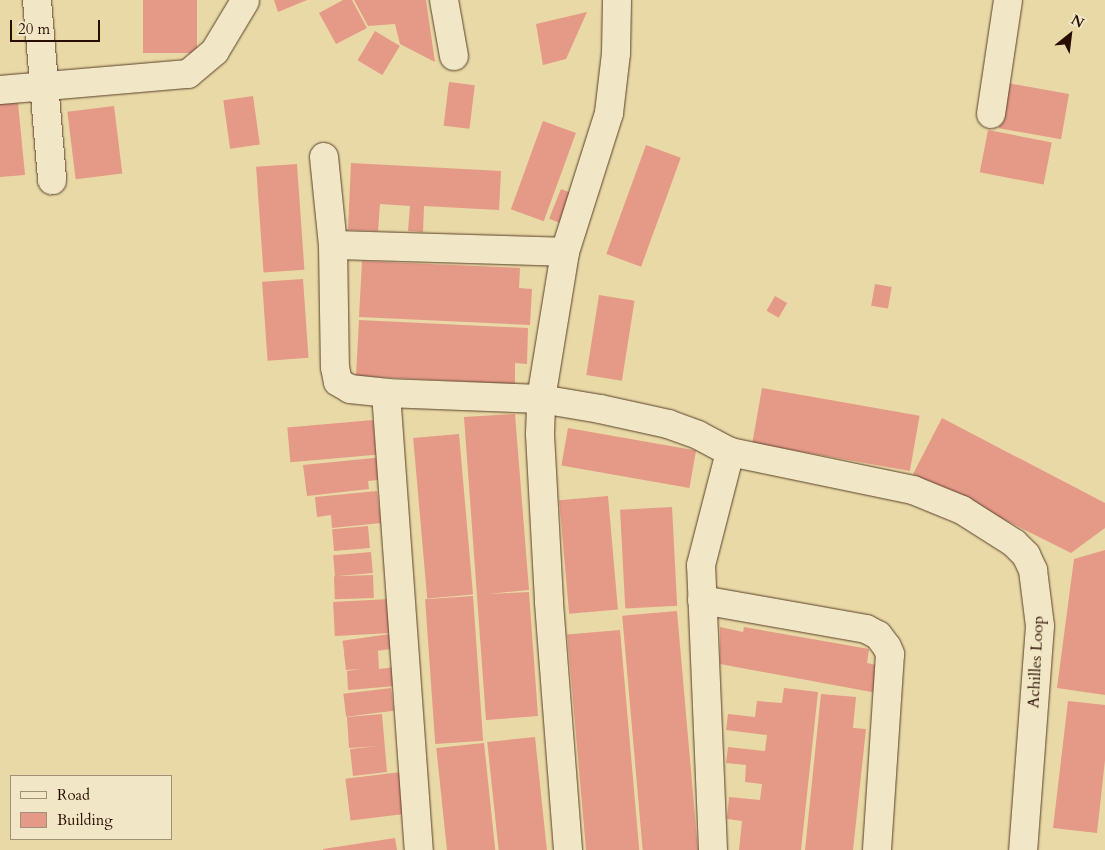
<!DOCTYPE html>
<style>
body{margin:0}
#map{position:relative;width:1105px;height:850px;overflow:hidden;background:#e9d9a6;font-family:Cardo,serif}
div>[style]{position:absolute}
.building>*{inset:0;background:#e59987;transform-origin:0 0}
.roads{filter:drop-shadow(0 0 1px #59402a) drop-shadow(0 0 1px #59402a)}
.street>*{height:28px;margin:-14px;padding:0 14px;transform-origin:14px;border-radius:14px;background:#f1e6c5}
span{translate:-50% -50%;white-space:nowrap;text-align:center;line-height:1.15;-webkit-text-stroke:4px #f1e6c5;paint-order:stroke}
.street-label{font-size:16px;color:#290d01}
.legend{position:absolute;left:10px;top:775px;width:162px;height:65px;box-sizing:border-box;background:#f1e6c5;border:1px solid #a18f77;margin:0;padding:6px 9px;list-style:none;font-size:15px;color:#290d01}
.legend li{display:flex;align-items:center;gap:10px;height:25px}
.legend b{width:25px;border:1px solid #a18f77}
.north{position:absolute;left:1045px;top:10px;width:50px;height:50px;-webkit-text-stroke:4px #f1e6c5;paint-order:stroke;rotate:29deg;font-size:14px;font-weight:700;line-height:20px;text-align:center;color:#290d01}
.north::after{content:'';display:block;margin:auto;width:18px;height:22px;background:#290d01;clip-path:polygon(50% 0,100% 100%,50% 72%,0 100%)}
.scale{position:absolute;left:10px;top:20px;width:90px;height:22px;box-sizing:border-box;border:2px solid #290d01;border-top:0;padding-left:6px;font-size:15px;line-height:18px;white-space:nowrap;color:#290d01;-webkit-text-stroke:4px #f1e6c5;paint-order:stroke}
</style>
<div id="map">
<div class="building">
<i style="left:143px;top:0;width:54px;height:53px"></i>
<i style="clip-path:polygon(274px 0,307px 0,278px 12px)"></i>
<i style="clip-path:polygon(343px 0,352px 0,367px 28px,336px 44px,319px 13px)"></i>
<i style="clip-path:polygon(354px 0,426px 0,435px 62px,400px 44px,395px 24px,368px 26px)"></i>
<i style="clip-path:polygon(587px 12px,566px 59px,543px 65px,536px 24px)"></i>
<i style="left:375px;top:31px;width:29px;height:34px;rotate:31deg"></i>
<i style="left:449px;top:82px;width:26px;height:44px;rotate:7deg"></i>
<i style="left:1007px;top:83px;width:63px;height:46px;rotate:10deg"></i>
<i style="left:253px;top:96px;width:49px;height:30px;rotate:82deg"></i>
<i style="clip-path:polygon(18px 103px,25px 175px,0 177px,0 104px)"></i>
<i style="left:114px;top:106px;width:68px;height:47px;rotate:83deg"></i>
<i style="left:543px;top:121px;width:35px;height:94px;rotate:20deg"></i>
<i style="left:988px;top:130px;width:65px;height:43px;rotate:11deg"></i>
<i style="left:646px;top:145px;width:37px;height:116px;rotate:20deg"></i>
<i style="clip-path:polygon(351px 163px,501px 171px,499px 210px,424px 206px,423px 232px,408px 231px,410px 206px,380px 204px,378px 231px,348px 230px)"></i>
<i style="left:297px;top:164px;width:106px;height:41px;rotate:86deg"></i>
<i style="left:561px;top:189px;width:11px;height:32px;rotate:22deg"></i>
<i style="clip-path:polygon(362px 261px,520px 268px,519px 288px,532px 289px,530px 325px,359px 317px)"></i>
<i style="left:303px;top:279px;width:79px;height:41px;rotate:86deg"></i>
<i style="left:875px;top:284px;width:17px;height:22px;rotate:10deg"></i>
<i style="left:599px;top:295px;width:36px;height:81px;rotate:9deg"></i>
<i style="left:775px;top:296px;width:14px;height:17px;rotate:30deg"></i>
<i style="clip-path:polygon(359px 320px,528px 328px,527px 364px,515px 363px,515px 384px,356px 376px)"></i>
<i style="left:762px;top:388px;width:160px;height:56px;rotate:10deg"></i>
<i style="clip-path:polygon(515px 414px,529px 590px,488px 594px,529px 592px,538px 716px,486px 720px,464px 417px)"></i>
<i style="clip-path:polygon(942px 418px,1105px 503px,1105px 528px,1071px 553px,913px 474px)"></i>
<i style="left:373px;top:420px;width:35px;height:86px;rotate:85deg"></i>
<i style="left:568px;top:428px;width:130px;height:38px;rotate:10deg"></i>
<i style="left:459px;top:434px;width:161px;height:46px;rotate:85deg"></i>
<i style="clip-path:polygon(384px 457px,386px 479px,368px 481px,369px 489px,307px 496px,303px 465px)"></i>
<i style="clip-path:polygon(377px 491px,381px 523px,332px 528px,331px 515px,317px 517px,315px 497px)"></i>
<i style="left:608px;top:496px;width:114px;height:49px;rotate:85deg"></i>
<i style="left:672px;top:507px;width:99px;height:52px;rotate:87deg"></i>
<i style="left:368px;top:526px;width:22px;height:36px;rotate:85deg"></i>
<i style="clip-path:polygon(1105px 550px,1105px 695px,1057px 688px,1074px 559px)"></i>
<i style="left:371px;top:552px;width:21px;height:38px;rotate:85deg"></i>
<i style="left:373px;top:575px;width:23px;height:39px;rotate:88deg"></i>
<i style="left:473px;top:596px;width:145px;height:48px;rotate:86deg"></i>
<i style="left:389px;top:599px;width:34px;height:56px;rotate:87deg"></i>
<i style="left:677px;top:611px;width:240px;height:55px;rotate:85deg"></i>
<i style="clip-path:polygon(720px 627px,743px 632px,744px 627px,869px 649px,867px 663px,881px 666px,877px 693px,720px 664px)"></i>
<i style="left:620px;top:630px;width:221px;height:53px;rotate:85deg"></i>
<i style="left:390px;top:634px;width:15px;height:48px;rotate:82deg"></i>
<i style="clip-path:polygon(378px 651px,379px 669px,395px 667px,396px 686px,348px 690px,347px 671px,361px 669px,346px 670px,344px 653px)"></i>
<i style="left:391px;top:688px;width:23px;height:48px;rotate:83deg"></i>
<i style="clip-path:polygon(784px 688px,818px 692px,801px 850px,739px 850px,742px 821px,727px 819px,729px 797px,760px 800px,762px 784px,745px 782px,746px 765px,726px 763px,728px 747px,765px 751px,767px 735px,726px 730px,728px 714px,755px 717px,757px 701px,782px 703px)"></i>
<i style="clip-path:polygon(821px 694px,856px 697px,853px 728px,866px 729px,853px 850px,805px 850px)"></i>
<i style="clip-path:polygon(1068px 701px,1105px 705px,1105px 760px,1097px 833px,1053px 828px)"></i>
<i style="clip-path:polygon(382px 714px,387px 772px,353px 776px,350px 749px,380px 746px,349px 748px,347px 717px)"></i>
<i style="left:535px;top:737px;width:114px;height:48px;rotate:84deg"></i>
<i style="left:484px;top:743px;width:108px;height:48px;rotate:84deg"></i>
<i style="left:401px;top:772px;width:42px;height:56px;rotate:83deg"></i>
<i style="clip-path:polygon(395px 838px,397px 850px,323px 850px,323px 849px)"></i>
</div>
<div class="roads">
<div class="street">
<i style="left:37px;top:0;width:181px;rotate:85.2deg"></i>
<i style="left:444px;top:0;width:57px;rotate:79.9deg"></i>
<i style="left:0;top:90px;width:189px;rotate:-4.9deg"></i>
<i style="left:188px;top:74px;width:35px;rotate:-40deg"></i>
<i style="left:215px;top:51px;width:58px;rotate:-59deg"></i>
<i style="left:991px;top:114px;width:115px;rotate:-81.5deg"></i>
<i style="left:324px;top:157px;width:88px;rotate:84.2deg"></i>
<i style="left:333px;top:245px;width:122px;rotate:89.1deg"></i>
<i style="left:335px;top:367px;width:15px;rotate:79deg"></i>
<i style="left:338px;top:382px;width:14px;rotate:30deg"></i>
<i style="left:350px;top:389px;width:36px;rotate:6deg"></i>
<i style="left:386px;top:393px;width:155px;rotate:2.2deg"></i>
<i style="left:541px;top:399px;width:60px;rotate:9.6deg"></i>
<i style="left:600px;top:409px;width:70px;rotate:12.4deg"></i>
<i style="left:668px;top:424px;width:32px;rotate:20deg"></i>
<i style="left:698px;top:435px;width:36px;rotate:28deg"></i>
<i style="left:730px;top:452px;width:187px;rotate:11.7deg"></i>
<i style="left:913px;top:490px;width:53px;rotate:22.2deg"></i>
<i style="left:962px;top:510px;width:62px;rotate:32.4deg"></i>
<i style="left:1014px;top:543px;width:17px;rotate:45deg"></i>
<i style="left:1026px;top:555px;width:17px;rotate:65deg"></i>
<i style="left:1033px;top:570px;width:56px;rotate:82.9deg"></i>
<i style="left:1040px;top:626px;width:225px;rotate:94.3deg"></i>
<i style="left:333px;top:245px;width:232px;rotate:1.7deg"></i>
<i style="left:386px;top:393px;width:458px;rotate:85.9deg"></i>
<i style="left:702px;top:600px;width:167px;rotate:10deg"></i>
<i style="left:866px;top:629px;width:13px;rotate:27deg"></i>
<i style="left:878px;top:635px;width:15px;rotate:53deg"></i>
<i style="left:887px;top:647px;width:8px;rotate:67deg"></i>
<i style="left:890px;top:654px;width:196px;rotate:93.8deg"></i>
<i style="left:568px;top:850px;width:250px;rotate:-94.4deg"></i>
<i style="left:549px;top:601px;width:167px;rotate:-93.1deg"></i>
<i style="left:540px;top:434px;width:35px;rotate:-88deg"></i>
<i style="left:541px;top:399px;width:149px;rotate:-80.7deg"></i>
<i style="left:565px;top:252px;width:146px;rotate:-72.4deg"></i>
<i style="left:609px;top:113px;width:60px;rotate:-83.3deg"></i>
<i style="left:616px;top:53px;width:53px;rotate:-88.9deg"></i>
<i style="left:713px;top:850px;width:285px;rotate:-92.4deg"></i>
<i style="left:701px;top:565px;width:117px;rotate:-75.6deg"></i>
</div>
</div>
<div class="street-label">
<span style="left:1036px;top:662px;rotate:-87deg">Achilles Loop</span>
</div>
<ul class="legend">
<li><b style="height:6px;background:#f1e6c5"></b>Road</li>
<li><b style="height:14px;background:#e59987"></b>Building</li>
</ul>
<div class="north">N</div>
<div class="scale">20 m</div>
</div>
